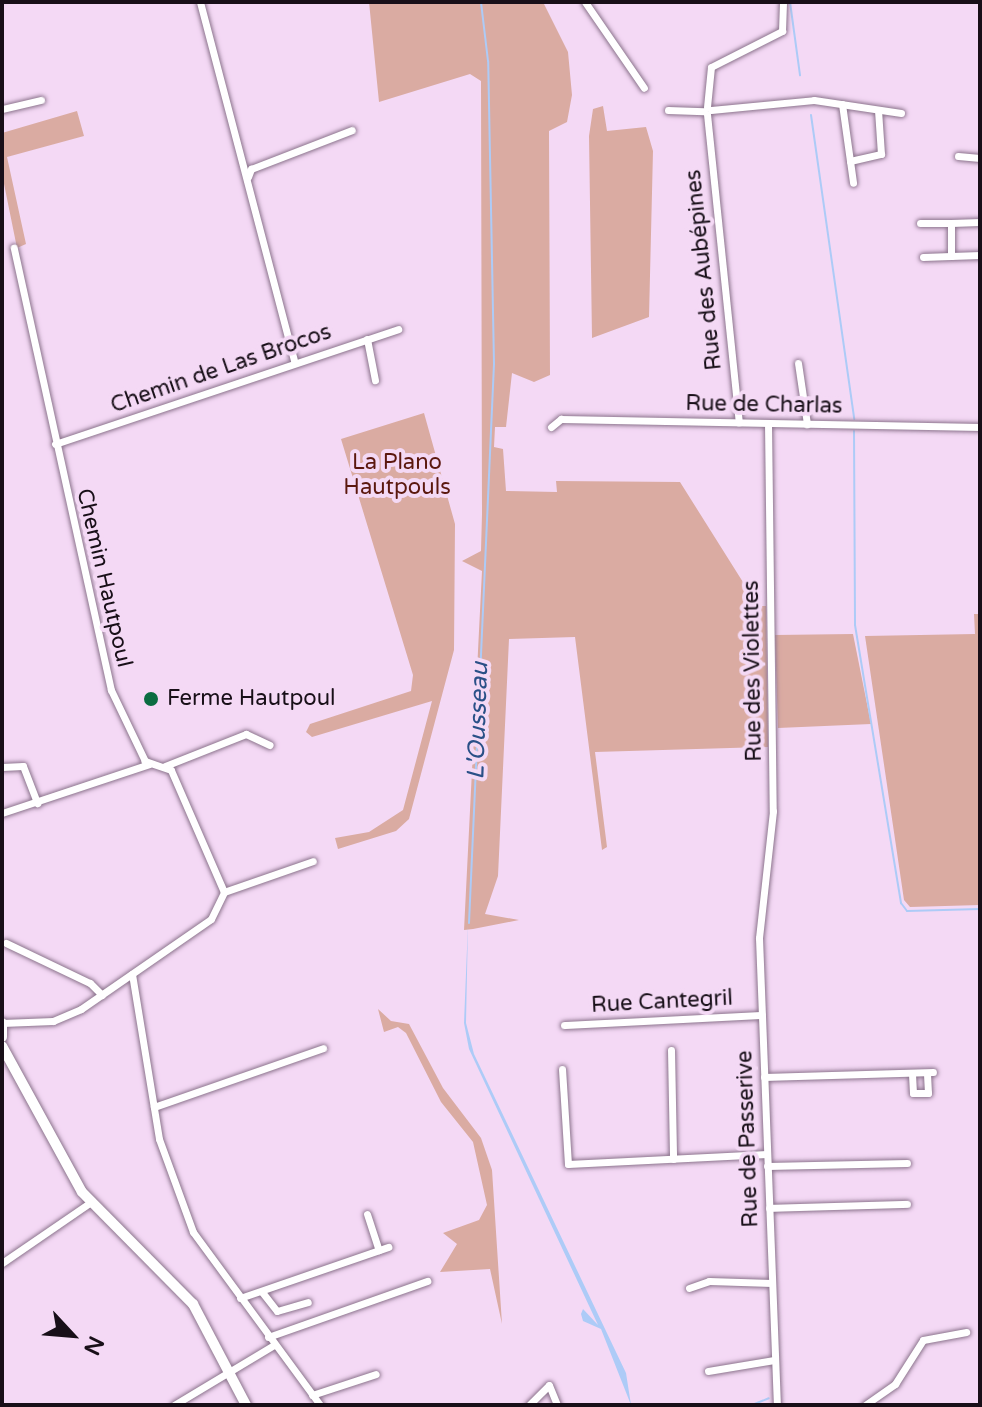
<!DOCTYPE html>
<meta charset="utf-8">
<style>
body{margin:0}
#map{position:relative;width:982px;height:1407px;overflow:hidden;background:#f4d9f5;font-family:"Varela Round",sans-serif}
div>[style]{position:absolute}
.green>*{inset:0;background:#daaba2}
.water>*{inset:0;background:#adcbf7}
.stream>*{height:2px;margin:-1px;padding:0 1px;transform-origin:1px;border-radius:1px;background:#adcbf7}
.roads{filter:drop-shadow(0 0 2px #8c748d) drop-shadow(0 0 2px #8c748d)}
.street>*{height:7px;margin:-3.5px;padding:0 3.5px;transform-origin:3.5px;border-radius:3.5px;background:#fff}
.secondary>*{height:10px;margin:-5px;padding:0 5px;transform-origin:5px;border-radius:5px;background:#fff}
.dots>*{width:22px;height:22px;translate:-50% -50%;box-sizing:border-box;border:4px solid #f4d9f5;border-radius:50%}
span{translate:-50% -50%;white-space:nowrap;text-align:center;line-height:1.15;-webkit-text-stroke:8px #f4d9f5;paint-order:stroke}
.street-label{font-size:22px;color:#180f18}
.park-label{font-size:22px;color:#5b180e}
.poi-label{font-size:22px;color:#180f18}
.left{translate:0 -50%;text-align:left}
.water-label{font-size:24px;color:#2a5087;font-style:italic}
.frame{position:absolute;inset:0;border:4px solid #180f18;pointer-events:none}
.north{position:absolute;left:32px;top:1295px;width:80px;height:80px;-webkit-text-stroke:6px #f4d9f5;paint-order:stroke;rotate:116deg;font-size:22px;font-weight:700;line-height:32px;text-align:center;color:#180f18}
.north::after{content:'';display:block;margin:auto;width:28px;height:36px;background:#180f18;clip-path:polygon(50% 0,100% 100%,50% 72%,0 100%)}
</style>
<div id="map">
<div class="green">
<i style="clip-path:polygon(369px 2px,543px 2px,568px 52px,572px 95px,567px 122px,549px 131px,550px 375px,534px 382px,512px 373px,506px 427px,495px 427px,494px 447px,503px 449px,506px 491px,557px 492px,556px 481px,680px 482px,758px 606px,766px 606px,768px 747px,595px 752px,607px 847px,602px 850px,575px 637px,509px 639px,498px 876px,485px 914px,519px 920px,473px 929px,464px 930px,482px 571px,462px 561px,481px 551px,482px 514px,481px 81px,470px 74px,379px 102px)"></i>
<i style="clip-path:polygon(603px 106px,607px 131px,646px 127px,653px 151px,649px 317px,592px 338px,589px 136px,593px 109px)"></i>
<i style="clip-path:polygon(77px 111px,84px 136px,7px 157px,26px 244px,17px 248px,2px 174px,2px 133px)"></i>
<i style="clip-path:polygon(424px 413px,455px 524px,454px 650px,409px 819px,396px 831px,338px 849px,335px 838px,369px 832px,403px 810px,432px 701px,312px 737px,306px 732px,310px 724px,411px 691px,413px 675px,341px 439px)"></i>
<i style="clip-path:polygon(974px 614px,980px 614px,980px 905px,910px 907px,904px 900px,865px 636px,975px 634px)"></i>
<i style="clip-path:polygon(853px 634px,871px 724px,778px 728px,775px 635px)"></i>
<i style="clip-path:polygon(378px 1009px,391px 1021px,409px 1024px,443px 1088px,481px 1138px,492px 1170px,502px 1324px,490px 1269px,440px 1272px,457px 1244px,443px 1233px,479px 1220px,487px 1205px,473px 1142px,441px 1102px,406px 1033px,398px 1027px,384px 1032px)"></i>
</div>
<div class="water">
<i style="clip-path:polygon(468px 924px,466px 1023px,474px 1054px,626px 1373px,631px 1405px,601px 1329px,583px 1321px,581px 1314px,583px 1309px,598px 1325px,469px 1049px,464px 1023px)"></i>
</div>
<div class="stream">
<i style="left:790px;top:2px;width:74px;rotate:82.2deg"></i>
<i style="left:811px;top:115px;width:307px;rotate:81.9deg"></i>
<i style="left:854px;top:431px;width:194px;rotate:89.7deg"></i>
<i style="left:855px;top:625px;width:282px;rotate:80.6deg"></i>
<i style="left:901px;top:903px;width:10px;rotate:53deg"></i>
<i style="left:907px;top:911px;width:73px;rotate:-1.6deg"></i>
<i style="left:469px;top:923px;width:560px;rotate:-87.44deg"></i>
<i style="left:494px;top:364px;width:303px;rotate:-91.1deg"></i>
<i style="left:488px;top:61px;width:59px;rotate:-96.8deg"></i>
<i style="left:752px;top:1405px;width:18px;rotate:-22deg"></i>
</div>
<div class="roads">
<div class="street">
<i style="left:200px;top:2px;width:371px;rotate:75.3deg"></i>
<i style="left:585px;top:2px;width:104px;rotate:55.5deg"></i>
<i style="left:842px;top:104px;width:58px;rotate:82deg"></i>
<i style="left:850px;top:161px;width:32px;rotate:-13deg"></i>
<i style="left:881px;top:154px;width:44px;rotate:-93.9deg"></i>
<i style="left:707px;top:107px;width:40px;rotate:-84.3deg"></i>
<i style="left:711px;top:67px;width:80px;rotate:-26.9deg"></i>
<i style="left:782px;top:31px;width:29px;rotate:-88deg"></i>
<i style="left:2px;top:109px;width:40px;rotate:-13deg"></i>
<i style="left:668px;top:110px;width:36px;rotate:2deg"></i>
<i style="left:711px;top:110px;width:103px;rotate:-5.5deg"></i>
<i style="left:814px;top:100px;width:88px;rotate:8.5deg"></i>
<i style="left:707px;top:114px;width:310px;rotate:84.1deg"></i>
<i style="left:958px;top:156px;width:22px;rotate:5deg"></i>
<i style="left:850px;top:161px;width:22px;rotate:82deg"></i>
<i style="left:248px;top:177px;width:9px;rotate:-69deg"></i>
<i style="left:251px;top:169px;width:108px;rotate:-21.1deg"></i>
<i style="left:980px;top:222px;width:29px;rotate:178deg"></i>
<i style="left:951px;top:223px;width:33px;rotate:90deg"></i>
<i style="left:951px;top:256px;width:29px;rotate:-2deg"></i>
<i style="left:920px;top:223px;width:31px"></i>
<i style="left:923px;top:257px;width:28px;rotate:-2deg"></i>
<i style="left:367px;top:339px;width:42px;rotate:79deg"></i>
<i style="left:798px;top:363px;width:62px;rotate:81.6deg"></i>
<i style="left:768px;top:423px;width:388px;rotate:89.3deg"></i>
<i style="left:773px;top:811px;width:128px;rotate:96.3deg"></i>
<i style="left:759px;top:938px;width:467px;rotate:87.8deg"></i>
<i style="left:551px;top:427px;width:13px;rotate:-39deg"></i>
<i style="left:561px;top:419px;width:419px;rotate:1.1deg"></i>
<i style="left:55px;top:444px;width:362px;rotate:-18.5deg"></i>
<i style="left:165px;top:766px;width:87px;rotate:-21.6deg"></i>
<i style="left:246px;top:734px;width:26px;rotate:25deg"></i>
<i style="left:2px;top:767px;width:21px;rotate:-3deg"></i>
<i style="left:23px;top:766px;width:40px;rotate:69deg"></i>
<i style="left:2px;top:813px;width:155px;rotate:-18.4deg"></i>
<i style="left:224px;top:892px;width:94px;rotate:-19.2deg"></i>
<i style="left:6px;top:943px;width:93px;rotate:25.5deg"></i>
<i style="left:90px;top:983px;width:17px;rotate:45deg"></i>
<i style="left:132px;top:974px;width:167px;rotate:80.7deg"></i>
<i style="left:159px;top:1139px;width:99px;rotate:69.9deg"></i>
<i style="left:193px;top:1232px;width:215px;rotate:53.7deg"></i>
<i style="left:2px;top:1023px;width:51px;rotate:-2.2deg"></i>
<i style="left:53px;top:1021px;width:30px;rotate:-23deg"></i>
<i style="left:81px;top:1009px;width:158px;rotate:-34.7deg"></i>
<i style="left:211px;top:919px;width:30px;rotate:-64deg"></i>
<i style="left:224px;top:892px;width:133px;rotate:-113.5deg"></i>
<i style="left:171px;top:770px;width:28px;rotate:-161deg"></i>
<i style="left:145px;top:761px;width:79px;rotate:-115.6deg"></i>
<i style="left:111px;top:690px;width:453px;rotate:-102.4deg"></i>
<i style="left:564px;top:1025px;width:198px;rotate:-2.9deg"></i>
<i style="left:671px;top:1050px;width:109px;rotate:88.9deg"></i>
<i style="left:562px;top:1069px;width:95px;rotate:86.4deg"></i>
<i style="left:568px;top:1164px;width:199px;rotate:-2.9deg"></i>
<i style="left:912px;top:1074px;width:19px;rotate:87deg"></i>
<i style="left:913px;top:1093px;width:15px"></i>
<i style="left:928px;top:1093px;width:20px;rotate:-93deg"></i>
<i style="left:764px;top:1077px;width:169px;rotate:-1.7deg"></i>
<i style="left:154px;top:1107px;width:179px;rotate:-19.2deg"></i>
<i style="left:767px;top:1166px;width:140px;rotate:-1.2deg"></i>
<i style="left:769px;top:1208px;width:138px;rotate:-1.7deg"></i>
<i style="left:367px;top:1214px;width:38px;rotate:72deg"></i>
<i style="left:2px;top:1263px;width:108px;rotate:-34.4deg"></i>
<i style="left:689px;top:1288px;width:21px;rotate:-19deg"></i>
<i style="left:709px;top:1281px;width:63px;rotate:1.8deg"></i>
<i style="left:262px;top:1292px;width:24px;rotate:52deg"></i>
<i style="left:277px;top:1311px;width:32px;rotate:-16deg"></i>
<i style="left:240px;top:1298px;width:157px;rotate:-19deg"></i>
<i style="left:268px;top:1337px;width:169px;rotate:-19.4deg"></i>
<i style="left:708px;top:1371px;width:67px;rotate:-9.5deg"></i>
<i style="left:312px;top:1395px;width:67px;rotate:-18.2deg"></i>
<i style="left:174px;top:1405px;width:117px;rotate:-31deg"></i>
<i style="left:529px;top:1405px;width:28px;rotate:-45deg"></i>
<i style="left:549px;top:1385px;width:22px;rotate:68deg"></i>
<i style="left:865px;top:1405px;width:37px;rotate:-35deg"></i>
<i style="left:895px;top:1384px;width:52px;rotate:-57.5deg"></i>
<i style="left:923px;top:1340px;width:44px;rotate:-10.5deg"></i>
</div>
<div class="secondary">
<i style="left:2px;top:1023px;width:14px;rotate:90deg"></i>
<i style="left:2px;top:1046px;width:166px;rotate:61.3deg"></i>
<i style="left:82px;top:1192px;width:158px;rotate:45.3deg"></i>
<i style="left:193px;top:1304px;width:114px;rotate:62.3deg"></i>
</div>
</div>
<div class="dots">
<i style="left:151px;top:699px;background:#0a6c41"></i>
</div>
<div class="street-label">
<span style="left:704px;top:270px;rotate:-96deg">Rue des Aubépines</span>
<span style="left:221px;top:369px;rotate:-19deg">Chemin de Las Brocos</span>
<span style="left:764px;top:405px;rotate:1deg">Rue de Charlas</span>
<span style="left:104px;top:578px;rotate:77deg">Chemin Hautpoul</span>
<span style="left:753px;top:671px;rotate:-91deg">Rue des Violettes</span>
<span style="left:662px;top:1002px;rotate:-3deg">Rue Cantegril</span>
<span style="left:748px;top:1139px;rotate:-92deg">Rue de Passerive</span>
</div>
<div class="park-label">
<span style="left:397px;top:475px">La Plano<br>Hautpouls</span>
</div>
<div class="poi-label">
<span class="left" style="left:167px;top:699px">Ferme Hautpoul</span>
</div>
<div class="water-label">
<span style="left:478px;top:721px;rotate:-88deg">L'Ousseau</span>
</div>
<div class="frame"></div>
<div class="north">N</div>
</div>
